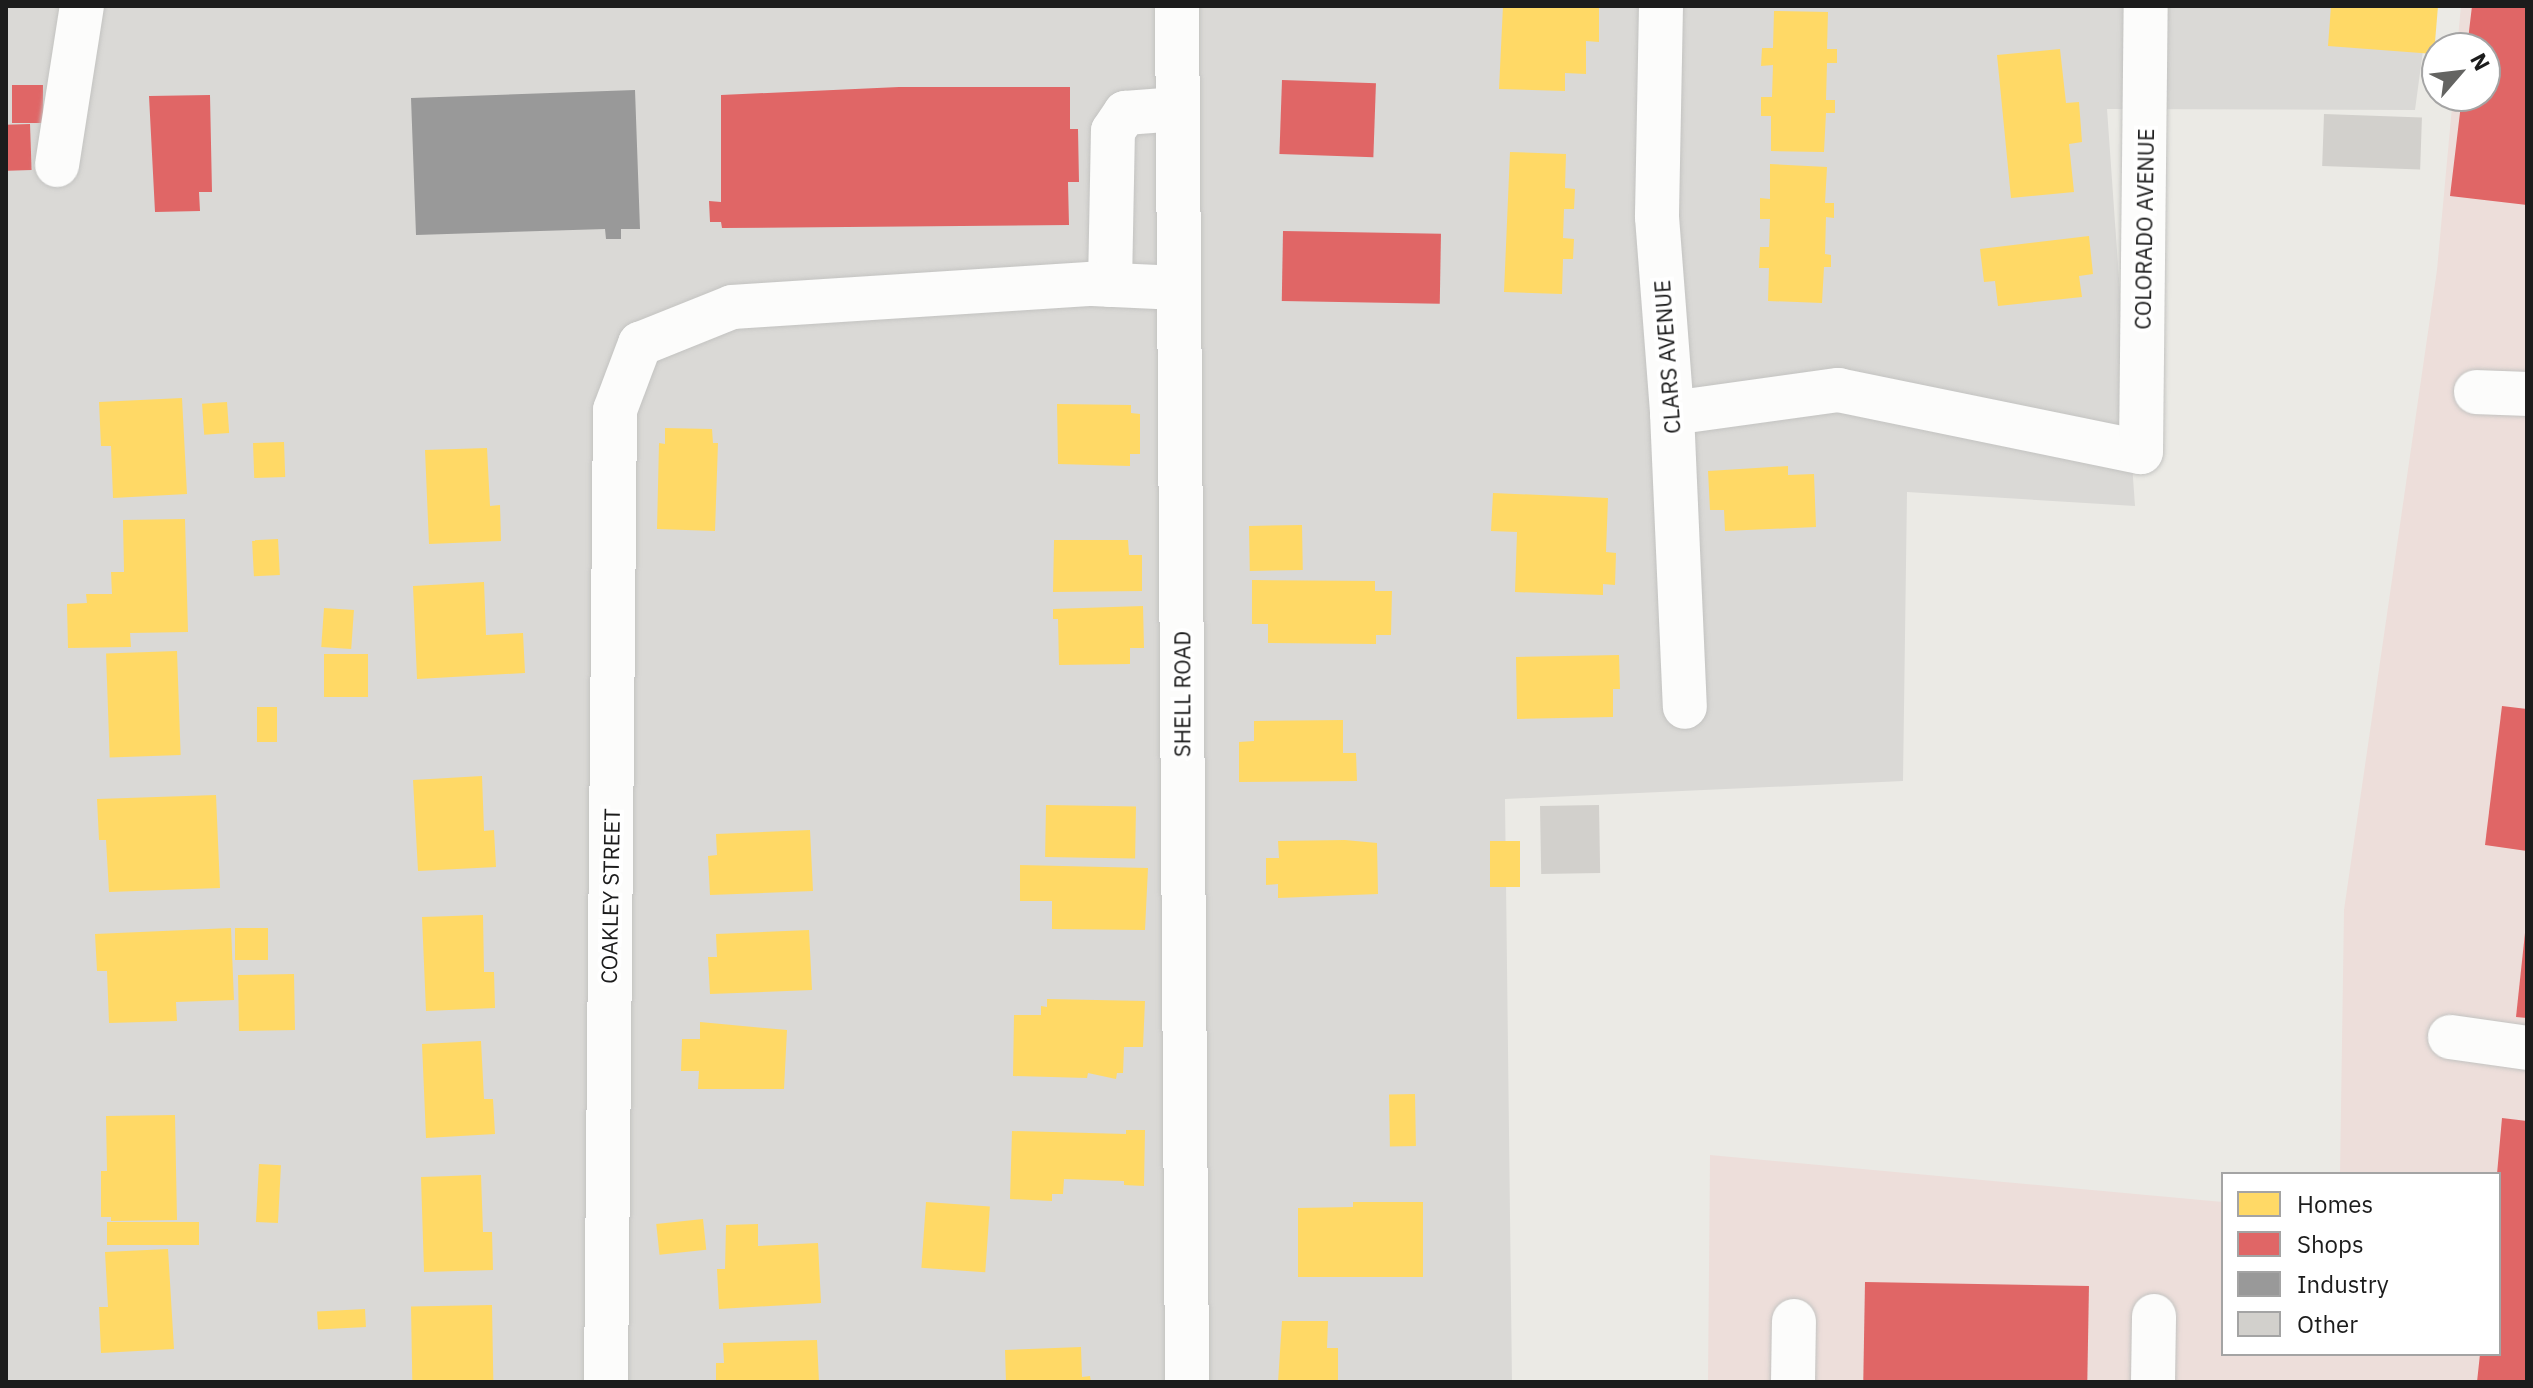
<!DOCTYPE html>
<style>
body{margin:0}
#map{position:relative;width:2533px;height:1388px;overflow:hidden;background:#ebeae5;font-family:"IBM Plex Sans",sans-serif}
div>[style]{position:absolute}
.residential>*{inset:0;background:#dad9d6}
.commercial>*{inset:0;background:#eddeda}
.homes>*{inset:0;background:#ffd966;transform-origin:0 0}
.shops>*{inset:0;background:#e06666;transform-origin:0 0}
.industry>*{inset:0;background:#999}
.building>*{inset:0;background:#d2d0cc;transform-origin:0 0}
.roads{filter:drop-shadow(0 0 2px #c3c3c1) drop-shadow(0 0 2px #c3c3c1)}
.minor>*{height:44px;margin:-22px;padding:0 22px;transform-origin:22px;border-radius:22px;background:#fcfcfb}
span{translate:-50% -50%;white-space:nowrap;text-align:center;line-height:1.15;-webkit-text-stroke:8px #fff;paint-order:stroke}
.street-label{font-size:22px;color:#1c1c1c}
.frame{position:absolute;inset:0;border:8px solid #1c1c1c;pointer-events:none}
.legend{position:absolute;left:2221px;top:1172px;width:280px;height:184px;box-sizing:border-box;background:#fff;border:2px solid #a4a4a4;margin:0;padding:10px 14px;list-style:none;font-size:24px;color:#1c1c1c}
.legend li{display:flex;align-items:center;gap:16px;height:40px}
.legend b{width:40px;border:2px solid #a4a4a4}
.north{position:absolute;left:2421px;top:32px;width:80px;height:80px;box-sizing:border-box;background:#fff;border:2px solid #a4a4a4;border-radius:50%;rotate:62deg;font-size:22px;font-weight:700;line-height:32px;text-align:center;color:#1c1c1c}
.north::after{content:'';display:block;margin:auto;width:28px;height:36px;background:#646462;clip-path:polygon(50% 0,100% 100%,50% 72%,0 100%)}
</style>
<div id="map">
<div class="residential">
<i style="clip-path:polygon(6px 6px,2429px 6px,2415px 110px,2107px 109px,2135px 506px,1907px 492px,1903px 781px,1505px 799px,1512px 1382px,6px 1382px)"></i>
</div>
<div class="commercial">
<i style="clip-path:polygon(2461px 6px,2527px 6px,2527px 1382px,1708px 1382px,1710px 1155px,2223px 1202px,2223px 1354px,2499px 1354px,2499px 1174px,2340px 1174px,2344px 910px,2437px 270px,2453px 96px,2485px 96px,2485px 48px,2457px 48px)"></i>
</div>
<div class="homes">
<i style="clip-path:polygon(1503px 6px,1599px 6px,1599px 42px,1586px 41px,1586px 74px,1565px 73px,1565px 91px,1499px 89px)"></i>
<i style="clip-path:polygon(2331px 6px,2438px 6px,2434px 54px,2328px 46px)"></i>
<i style="clip-path:polygon(1774px 11px,1828px 12px,1827px 49px,1837px 49px,1837px 63px,1827px 63px,1826px 100px,1835px 100px,1835px 113px,1826px 113px,1824px 152px,1771px 151px,1771px 116px,1761px 116px,1761px 97px,1772px 97px,1773px 65px,1761px 66px,1762px 48px,1773px 48px)"></i>
<i style="clip-path:polygon(2060px 49px,2066px 103px,2079px 102px,2082px 142px,2069px 144px,2074px 192px,2011px 198px,1997px 55px)"></i>
<i style="clip-path:polygon(1510px 152px,1566px 154px,1565px 188px,1575px 189px,1574px 209px,1564px 209px,1563px 238px,1574px 239px,1573px 259px,1563px 259px,1562px 294px,1504px 292px)"></i>
<i style="clip-path:polygon(1770px 164px,1827px 167px,1825px 203px,1834px 203px,1834px 218px,1826px 217px,1825px 254px,1831px 255px,1831px 267px,1824px 267px,1822px 303px,1768px 301px,1769px 268px,1759px 268px,1760px 247px,1769px 247px,1770px 219px,1760px 219px,1760px 198px,1770px 199px)"></i>
<i style="clip-path:polygon(2089px 236px,2093px 274px,2079px 276px,2082px 297px,1998px 306px,1995px 281px,1984px 282px,1980px 249px)"></i>
<i style="clip-path:polygon(182px 398px,187px 494px,113px 498px,111px 446px,101px 446px,99px 402px)"></i>
<i style="left:227px;top:402px;width:31px;height:25px;rotate:86deg"></i>
<i style="clip-path:polygon(1057px 404px,1131px 405px,1131px 413px,1140px 414px,1140px 454px,1130px 454px,1130px 466px,1058px 464px)"></i>
<i style="clip-path:polygon(665px 428px,712px 429px,713px 443px,718px 443px,715px 531px,657px 529px,659px 443px,665px 444px)"></i>
<i style="left:284px;top:442px;width:35px;height:31px;rotate:88deg"></i>
<i style="clip-path:polygon(487px 448px,490px 506px,500px 505px,501px 541px,429px 544px,425px 450px)"></i>
<i style="clip-path:polygon(1788px 466px,1788px 475px,1814px 474px,1816px 527px,1725px 531px,1724px 510px,1710px 510px,1708px 471px)"></i>
<i style="clip-path:polygon(1493px 493px,1608px 498px,1606px 552px,1616px 553px,1615px 585px,1603px 584px,1603px 595px,1515px 592px,1517px 532px,1491px 531px)"></i>
<i style="clip-path:polygon(185px 519px,188px 632px,130px 633px,131px 647px,68px 648px,67px 604px,87px 603px,86px 594px,112px 594px,111px 572px,124px 572px,123px 520px)"></i>
<i style="left:1302px;top:525px;width:45px;height:53px;rotate:89deg"></i>
<i style="left:278px;top:539px;width:36px;height:26px;rotate:87deg"></i>
<i style="clip-path:polygon(1054px 540px,1128px 540px,1129px 555px,1142px 555px,1142px 591px,1053px 592px)"></i>
<i style="clip-path:polygon(1252px 580px,1375px 581px,1375px 591px,1392px 591px,1391px 635px,1376px 635px,1376px 644px,1268px 643px,1268px 624px,1252px 624px)"></i>
<i style="clip-path:polygon(484px 582px,486px 635px,523px 633px,525px 673px,417px 679px,413px 586px)"></i>
<i style="clip-path:polygon(1143px 606px,1144px 648px,1130px 648px,1130px 664px,1059px 665px,1058px 619px,1053px 619px,1053px 609px)"></i>
<i style="left:324px;top:608px;width:30px;height:39px;rotate:4deg"></i>
<i style="left:177px;top:651px;width:104px;height:71px;rotate:88deg"></i>
<i style="left:324px;top:654px;width:44px;height:43px"></i>
<i style="clip-path:polygon(1619px 655px,1620px 689px,1613px 689px,1613px 717px,1517px 719px,1516px 657px)"></i>
<i style="left:257px;top:707px;width:20px;height:35px"></i>
<i style="clip-path:polygon(1343px 720px,1343px 753px,1356px 753px,1357px 781px,1239px 782px,1239px 742px,1254px 741px,1254px 721px)"></i>
<i style="clip-path:polygon(482px 776px,484px 831px,494px 830px,496px 867px,418px 871px,413px 780px)"></i>
<i style="clip-path:polygon(216px 795px,220px 888px,109px 892px,106px 840px,99px 840px,97px 799px)"></i>
<i style="left:1046px;top:805px;width:90px;height:52px;rotate:1deg"></i>
<i style="clip-path:polygon(810px 830px,813px 891px,710px 895px,708px 856px,717px 855px,716px 834px)"></i>
<i style="clip-path:polygon(1345px 840px,1377px 843px,1378px 894px,1278px 898px,1278px 884px,1266px 885px,1266px 858px,1279px 858px,1278px 841px)"></i>
<i style="left:1490px;top:841px;width:30px;height:46px"></i>
<i style="clip-path:polygon(1020px 865px,1148px 868px,1145px 930px,1052px 929px,1052px 901px,1020px 901px)"></i>
<i style="clip-path:polygon(483px 915px,484px 972px,494px 972px,495px 1008px,426px 1011px,422px 917px)"></i>
<i style="clip-path:polygon(231px 928px,234px 1000px,176px 1002px,177px 1021px,109px 1023px,107px 971px,97px 971px,95px 934px)"></i>
<i style="left:235px;top:928px;width:33px;height:32px"></i>
<i style="clip-path:polygon(809px 930px,812px 990px,710px 994px,708px 957px,717px 957px,716px 934px)"></i>
<i style="left:294px;top:974px;width:56px;height:56px;rotate:89deg"></i>
<i style="clip-path:polygon(1047px 999px,1145px 1001px,1143px 1047px,1124px 1047px,1123px 1073px,1117px 1073px,1116px 1079px,1088px 1073px,1087px 1078px,1013px 1076px,1014px 1015px,1041px 1015px,1041px 1006px,1047px 1007px)"></i>
<i style="clip-path:polygon(700px 1022px,787px 1030px,784px 1089px,698px 1089px,699px 1071px,681px 1071px,682px 1039px,700px 1039px)"></i>
<i style="clip-path:polygon(481px 1041px,484px 1099px,493px 1099px,495px 1134px,426px 1138px,422px 1044px)"></i>
<i style="left:1415px;top:1094px;width:52px;height:26px;rotate:89deg"></i>
<i style="clip-path:polygon(175px 1115px,177px 1220px,111px 1221px,111px 1217px,101px 1217px,101px 1171px,107px 1171px,106px 1116px)"></i>
<i style="clip-path:polygon(1126px 1130px,1145px 1130px,1144px 1186px,1124px 1185px,1124px 1181px,1064px 1179px,1063px 1194px,1052px 1194px,1052px 1201px,1010px 1199px,1012px 1131px,1126px 1134px)"></i>
<i style="left:259px;top:1164px;width:22px;height:58px;rotate:3deg"></i>
<i style="clip-path:polygon(481px 1175px,483px 1232px,492px 1232px,493px 1270px,424px 1272px,421px 1177px)"></i>
<i style="left:926px;top:1202px;width:64px;height:66px;rotate:4deg"></i>
<i style="clip-path:polygon(1353px 1202px,1423px 1202px,1423px 1277px,1298px 1277px,1298px 1208px,1353px 1207px)"></i>
<i style="left:703px;top:1219px;width:31px;height:47px;rotate:84deg"></i>
<i style="left:199px;top:1222px;width:23px;height:92px;rotate:90deg"></i>
<i style="clip-path:polygon(758px 1224px,758px 1246px,818px 1243px,821px 1303px,719px 1309px,717px 1269px,725px 1269px,726px 1225px)"></i>
<i style="clip-path:polygon(168px 1249px,174px 1349px,101px 1353px,99px 1307px,108px 1307px,105px 1252px)"></i>
<i style="left:492px;top:1305px;width:77px;height:81px;rotate:89deg"></i>
<i style="left:365px;top:1309px;width:18px;height:48px;rotate:87deg"></i>
<i style="clip-path:polygon(1282px 1321px,1328px 1321px,1327px 1348px,1338px 1348px,1338px 1382px,1278px 1382px)"></i>
<i style="clip-path:polygon(817px 1340px,819px 1382px,716px 1382px,716px 1363px,724px 1363px,723px 1343px)"></i>
<i style="clip-path:polygon(1081px 1347px,1082px 1377px,1090px 1376px,1091px 1382px,1006px 1382px,1005px 1350px)"></i>
</div>
<div class="shops">
<i style="clip-path:polygon(2472px 6px,2527px 6px,2527px 205px,2450px 196px,2462px 96px,2485px 96px,2485px 48px,2467px 48px)"></i>
<i style="left:1282px;top:80px;width:94px;height:74px;rotate:2deg"></i>
<i style="left:12px;top:85px;width:31px;height:38px"></i>
<i style="clip-path:polygon(899px 87px,1070px 87px,1070px 129px,1078px 129px,1079px 182px,1068px 182px,1069px 225px,722px 228px,721px 222px,710px 222px,709px 201px,721px 202px,721px 95px)"></i>
<i style="clip-path:polygon(210px 95px,212px 192px,199px 192px,200px 211px,155px 212px,149px 96px)"></i>
<i style="left:30px;top:124px;width:46px;height:24px;rotate:88deg"></i>
<i style="left:1283px;top:231px;width:158px;height:70px;rotate:1deg"></i>
<i style="clip-path:polygon(2502px 706px,2527px 709px,2527px 851px,2485px 845px)"></i>
<i style="clip-path:polygon(2525px 933px,2527px 934px,2527px 1018px,2516px 1017px)"></i>
<i style="clip-path:polygon(2502px 1118px,2527px 1121px,2527px 1382px,2477px 1382px,2480px 1354px,2499px 1354px,2497px 1174px)"></i>
<i style="left:1865px;top:1282px;width:224px;height:100px;rotate:1deg"></i>
</div>
<div class="industry">
<i style="clip-path:polygon(635px 90px,640px 229px,621px 229px,621px 239px,606px 239px,605px 229px,416px 235px,411px 98px)"></i>
</div>
<div class="building">
<i style="left:2324px;top:114px;width:98px;height:52px;rotate:2deg"></i>
<i style="left:1599px;top:805px;width:68px;height:59px;rotate:89deg"></i>
</div>
<div class="roads">
<div class="minor">
<i style="left:1177px;top:6px;width:1376px;rotate:89.58deg"></i>
<i style="left:1661px;top:6px;width:211px;rotate:91.1deg"></i>
<i style="left:1657px;top:217px;width:197px;rotate:85.6deg"></i>
<i style="left:1672px;top:413px;width:294px;rotate:87.5deg"></i>
<i style="left:57px;top:165px;width:161px;rotate:-81.1deg"></i>
<i style="left:1110px;top:285px;width:154px;rotate:-88.9deg"></i>
<i style="left:1113px;top:131px;width:22px;rotate:-56deg"></i>
<i style="left:1125px;top:113px;width:53px;rotate:-4.3deg"></i>
<i style="left:2476px;top:392px;width:51px;rotate:2.2deg"></i>
<i style="left:1672px;top:413px;width:168px;rotate:-7.9deg"></i>
<i style="left:1838px;top:390px;width:309px;rotate:11.6deg"></i>
<i style="left:2141px;top:452px;width:446px;rotate:-89.4deg"></i>
<i style="left:2450px;top:1037px;width:78px;rotate:8.1deg"></i>
<i style="left:606px;top:1382px;width:972px;rotate:-89.47deg"></i>
<i style="left:615px;top:410px;width:71px;rotate:-69.3deg"></i>
<i style="left:640px;top:344px;width:99px;rotate:-21.9deg"></i>
<i style="left:732px;top:307px;width:361px;rotate:-3.7deg"></i>
<i style="left:1092px;top:284px;width:87px;rotate:2.6deg"></i>
<i style="left:1793px;top:1382px;width:61px;rotate:-89.1deg"></i>
<i style="left:2153px;top:1382px;width:66px;rotate:-89.1deg"></i>
</div>
</div>
<div class="street-label">
<span style="left:2144px;top:229px;rotate:-89deg">COLORADO AVENUE</span>
<span style="left:1667px;top:357px;rotate:-94deg">CLARS AVENUE</span>
<span style="left:1182px;top:694px;rotate:-90deg">SHELL ROAD</span>
<span style="left:610px;top:896px;rotate:-89deg">COAKLEY STREET</span>
</div>
<div class="frame"></div>
<ul class="legend">
<li><b style="height:22px;background:#ffd966"></b>Homes</li>
<li><b style="height:22px;background:#e06666"></b>Shops</li>
<li><b style="height:22px;background:#999"></b>Industry</li>
<li><b style="height:22px;background:#d2d0cc"></b>Other</li>
</ul>
<div class="north">N</div>
</div>
